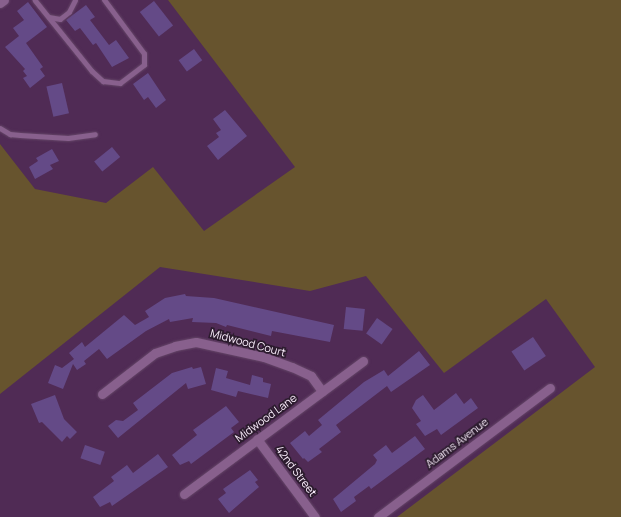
<!DOCTYPE html>
<style>
body{margin:0}
#map{position:relative;width:621px;height:517px;overflow:hidden;background:#502b55;font-family:Manrope,sans-serif}
div>[style]{position:absolute}
.green>*{inset:0;background:#67542e}
.building>*{inset:0;background:#644a87;transform-origin:0 0}
.roads{filter:drop-shadow(0 0 1px #654668) drop-shadow(0 0 1px #654668)}
.lane>*{height:4.5px;margin:-2.25px;padding:0 2.25px;transform-origin:2.25px;border-radius:2.25px;background:#88608d}
.street>*{height:9px;margin:-4.5px;padding:0 4.5px;transform-origin:4.5px;border-radius:4.5px;background:#88608d}
span{translate:-50% -50%;white-space:nowrap;text-align:center;line-height:1.15;-webkit-text-stroke:3.5px #2c1c2e;paint-order:stroke}
.street-label{font-size:11px;color:#fbeefd}
</style>
<div id="map">
<div class="green">
<i style="clip-path:polygon(168px 0,621px 0,621px 517px,397px 517px,595px 367px,546px 299px,444px 373px,366px 276px,310px 291px,160px 267px,0 394px,0 144px,35px 189px,106px 203px,153px 167px,204px 231px,295px 167px)"></i>
</div>
<div class="building">
<i style="left:154px;top:1px;width:31px;height:18px;rotate:52deg"></i>
<i style="clip-path:polygon(28px 2px,47px 27px,26px 43px,43px 67px,40px 69px,45px 76px,30px 88px,23px 78px,27px 76px,23px 71px,25px 69px,5px 47px,19px 36px,13px 28px,24px 20px,17px 11px)"></i>
<i style="clip-path:polygon(86px 5px,95px 17px,90px 20px,109px 45px,116px 40px,129px 58px,112px 67px,96px 43px,93px 45px,80px 28px,75px 31px,66px 20px)"></i>
<i style="left:194px;top:49px;width:14px;height:19px;rotate:54deg"></i>
<i style="clip-path:polygon(148px 73px,166px 100px,156px 108px,148px 97px,144px 100px,133px 84px)"></i>
<i style="left:62px;top:83px;width:31px;height:16px;rotate:77deg"></i>
<i style="clip-path:polygon(225px 110px,247px 136px,218px 160px,207px 146px,219px 137px,216px 133px,221px 130px,213px 119px)"></i>
<i style="left:112px;top:147px;width:13px;height:23px;rotate:51deg"></i>
<i style="clip-path:polygon(52px 149px,59px 161px,50px 165px,53px 169px,35px 179px,29px 167px,38px 161px,36px 158px)"></i>
<i style="clip-path:polygon(185px 294px,186px 296px,214px 298px,334px 325px,330px 342px,272px 331px,271px 336px,227px 325px,226px 327px,216px 323px,192px 322px,193px 318px,170px 322px,169px 319px,146px 331px,107px 359px,99px 349px,84px 361px,86px 364px,77px 370px,73px 364px,63px 389px,48px 383px,55px 365px,62px 368px,74px 359px,69px 353px,82px 342px,85px 347px,124px 315px,135px 325px,149px 317px,145px 311px,165px 298px)"></i>
<i style="left:346px;top:307px;width:19px;height:22px;rotate:6deg"></i>
<i style="left:377px;top:318px;width:19px;height:19px;rotate:35deg"></i>
<i style="left:533px;top:337px;width:23px;height:26px;rotate:56deg"></i>
<i style="clip-path:polygon(419px 351px,430px 365px,391px 392px,387px 386px,336px 425px,341px 432px,319px 449px,322px 452px,308px 462px,304px 458px,303px 459px,290px 443px,305px 431px,309px 436px,322px 425px,318px 420px,364px 382px,384px 370px,388px 376px)"></i>
<i style="clip-path:polygon(192px 367px,193px 369px,201px 367px,206px 384px,188px 389px,186px 383px,118px 438px,108px 426px,116px 420px,123px 421px,138px 410px,133px 403px,172px 373px)"></i>
<i style="clip-path:polygon(216px 368px,228px 371px,226px 378px,250px 385px,252px 375px,263px 378px,263px 382px,271px 384px,268px 398px,238px 391px,236px 397px,211px 390px)"></i>
<i style="clip-path:polygon(456px 393px,464px 404px,471px 398px,478px 408px,441px 435px,437px 429px,425px 436px,416px 424px,421px 421px,412px 408px,416px 400px,423px 395px,434px 410px)"></i>
<i style="clip-path:polygon(55px 395px,64px 419px,77px 432px,70px 439px,67px 436px,62px 442px,42px 422px,39px 423px,31px 404px)"></i>
<i style="clip-path:polygon(226px 406px,239px 422px,231px 428px,234px 432px,191px 464px,189px 461px,180px 465px,172px 455px,197px 435px,193px 430px)"></i>
<i style="clip-path:polygon(415px 436px,425px 449px,371px 489px,369px 486px,354px 497px,356px 501px,341px 512px,333px 499px,375px 464px,377px 460px,373px 455px,386px 445px,392px 453px)"></i>
<i style="left:85px;top:445px;width:21px;height:14px;rotate:19deg"></i>
<i style="clip-path:polygon(158px 454px,168px 467px,112px 506px,110px 502px,100px 507px,93px 497px,114px 481px,111px 477px,127px 465px,133px 473px)"></i>
<i style="clip-path:polygon(250px 470px,258px 480px,255px 482px,259px 487px,229px 513px,218px 499px,226px 493px,223px 489px)"></i>
</div>
<div class="roads">
<div class="lane">
<i style="left:35px;top:0;width:91px;rotate:51.2deg"></i>
<i style="left:92px;top:71px;width:15px;rotate:42deg"></i>
<i style="left:103px;top:81px;width:17px;rotate:7deg"></i>
<i style="left:120px;top:83px;width:30px;rotate:-37deg"></i>
<i style="left:144px;top:65px;width:11px;rotate:-90deg"></i>
<i style="left:144px;top:54px;width:67px;rotate:-126.5deg"></i>
<i style="left:49px;top:17px;width:11px;rotate:10deg"></i>
<i style="left:60px;top:19px;width:11px;rotate:-38deg"></i>
<i style="left:69px;top:12px;width:13px;rotate:-63deg"></i>
<i style="left:0;top:128px;width:12px;rotate:31deg"></i>
<i style="left:10px;top:134px;width:10px;rotate:6deg"></i>
<i style="left:20px;top:135px;width:48px;rotate:3.6deg"></i>
<i style="left:68px;top:138px;width:27px;rotate:-8deg"></i>
</div>
<div class="street">
<i style="left:0;top:3px;width:5px;rotate:-37deg"></i>
<i style="left:102px;top:394px;width:67px;rotate:-37.7deg"></i>
<i style="left:155px;top:353px;width:21px;rotate:-19deg"></i>
<i style="left:175px;top:346px;width:21px;rotate:-11deg"></i>
<i style="left:196px;top:342px;width:70px;rotate:12.4deg"></i>
<i style="left:264px;top:357px;width:30px;rotate:20deg"></i>
<i style="left:292px;top:367px;width:21px;rotate:25deg"></i>
<i style="left:311px;top:376px;width:19px;rotate:54deg"></i>
<i style="left:257px;top:439px;width:97px;rotate:53.4deg"></i>
<i style="left:184px;top:494px;width:223px;rotate:-36.6deg"></i>
<i style="left:378px;top:517px;width:215px;rotate:-36.9deg"></i>
</div>
</div>
<div class="street-label">
<span style="left:248px;top:343px;rotate:15deg">Midwood Court</span>
<span style="left:266px;top:418px;rotate:-36deg">Midwood Lane</span>
<span style="left:457px;top:443px;rotate:-37deg">Adams Avenue</span>
<span style="left:296px;top:471px;rotate:53deg">42nd Street</span>
</div>
</div>
